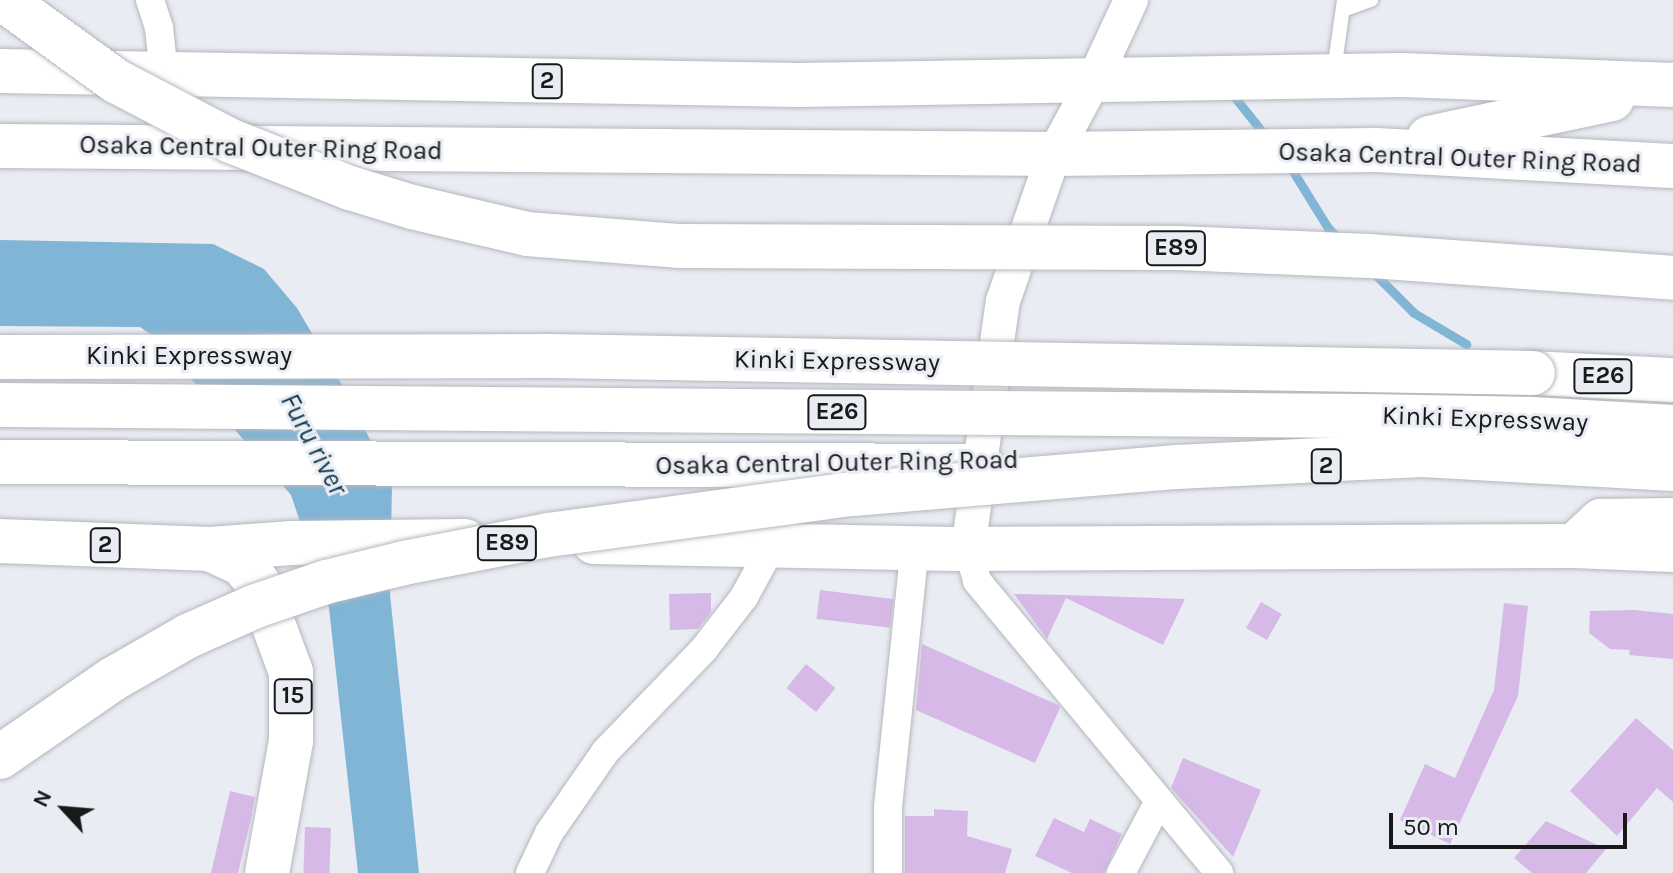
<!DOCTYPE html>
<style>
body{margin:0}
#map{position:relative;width:1673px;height:873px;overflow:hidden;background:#e9ecf2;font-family:Karla,sans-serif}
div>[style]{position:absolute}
.water>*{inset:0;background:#80b5d6}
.stream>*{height:9px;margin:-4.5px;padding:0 4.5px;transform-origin:4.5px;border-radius:4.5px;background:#80b5d6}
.building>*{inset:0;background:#d7b9e8;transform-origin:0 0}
.roads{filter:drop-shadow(0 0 2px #b4b7bd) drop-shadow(0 0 2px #b4b7bd)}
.service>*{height:14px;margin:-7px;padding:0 7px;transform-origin:7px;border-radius:7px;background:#fff}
.minor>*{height:28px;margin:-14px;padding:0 14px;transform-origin:14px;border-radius:14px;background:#fff}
.tertiary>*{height:34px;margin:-17px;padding:0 17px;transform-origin:17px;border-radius:17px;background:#fff}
.primary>*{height:44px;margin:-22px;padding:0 22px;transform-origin:22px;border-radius:22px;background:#fff}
.motorway>*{height:44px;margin:-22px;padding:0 22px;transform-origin:22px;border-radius:22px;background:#fff}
.bridges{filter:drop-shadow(0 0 2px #b4b7bd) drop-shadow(0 0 2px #b4b7bd)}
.motorway-bridge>*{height:44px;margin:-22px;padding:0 22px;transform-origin:22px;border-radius:22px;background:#fff}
span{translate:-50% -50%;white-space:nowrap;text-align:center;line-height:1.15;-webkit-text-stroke:6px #e9ecf2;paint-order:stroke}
.shield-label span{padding:2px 6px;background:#e9ecf2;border:2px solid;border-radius:6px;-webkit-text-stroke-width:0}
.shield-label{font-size:24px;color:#18191b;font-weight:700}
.street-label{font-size:26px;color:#18191b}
.water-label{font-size:28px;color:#103c53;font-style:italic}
.north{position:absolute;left:24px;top:769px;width:80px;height:80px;-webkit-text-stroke:6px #e9ecf2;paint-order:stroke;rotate:296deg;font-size:22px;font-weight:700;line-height:32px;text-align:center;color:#18191b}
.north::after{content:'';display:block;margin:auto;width:28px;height:36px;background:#18191b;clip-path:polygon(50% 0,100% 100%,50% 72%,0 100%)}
.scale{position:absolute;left:1389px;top:813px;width:238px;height:36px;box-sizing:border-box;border:4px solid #18191b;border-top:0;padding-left:10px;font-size:24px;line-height:28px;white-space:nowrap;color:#18191b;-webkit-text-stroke:6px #e9ecf2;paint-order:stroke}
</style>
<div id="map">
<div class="water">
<i style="clip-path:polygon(0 240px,213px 244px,264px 269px,297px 308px,348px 395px,392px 484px,390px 594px,419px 873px,358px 873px,329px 608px,291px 495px,156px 338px,140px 327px,0 326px)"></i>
</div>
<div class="stream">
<i style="left:1229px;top:90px;width:61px;rotate:51.6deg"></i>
<i style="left:1289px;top:165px;width:74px;rotate:58.2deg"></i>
<i style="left:1328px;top:228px;width:16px;rotate:45deg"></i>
<i style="left:1372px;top:271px;width:59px;rotate:45deg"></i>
<i style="left:1414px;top:313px;width:61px;rotate:30.8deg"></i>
</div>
<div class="building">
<i style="left:820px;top:590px;width:74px;height:29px;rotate:7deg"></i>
<i style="clip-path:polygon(711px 593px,711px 612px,698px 629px,670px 630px,669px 594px)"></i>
<i style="clip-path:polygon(1014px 594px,1067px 595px,1185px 599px,1163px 645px,1066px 598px,1047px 639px)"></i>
<i style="left:1261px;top:602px;width:24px;height:30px;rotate:30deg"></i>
<i style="clip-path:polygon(1504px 603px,1528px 606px,1518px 696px,1450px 844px,1400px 820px,1425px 764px,1455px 778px,1494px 690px)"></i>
<i style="clip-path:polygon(1634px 610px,1673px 614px,1673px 659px,1629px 655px,1630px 650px,1610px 649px,1589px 633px,1590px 611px)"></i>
<i style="clip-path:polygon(922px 644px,1058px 705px,1060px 708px,1035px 763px,916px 710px)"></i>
<i style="left:806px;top:664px;width:38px;height:31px;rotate:39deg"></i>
<i style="clip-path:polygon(1636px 718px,1673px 750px,1673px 802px,1657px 788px,1617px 836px,1570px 791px)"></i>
<i style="clip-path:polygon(1183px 758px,1261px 790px,1233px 857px,1171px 788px)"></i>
<i style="clip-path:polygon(230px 791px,255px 797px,251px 819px,238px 873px,211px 873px)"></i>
<i style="clip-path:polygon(934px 809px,968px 811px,967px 836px,1012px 849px,1005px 873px,905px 873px,905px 816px,934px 816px)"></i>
<i style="clip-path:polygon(1054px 818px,1084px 832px,1090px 819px,1122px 834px,1104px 873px,1072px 873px,1035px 856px)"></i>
<i style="clip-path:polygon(1546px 821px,1606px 849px,1586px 873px,1532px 873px,1514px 858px)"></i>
<i style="left:305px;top:827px;width:26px;height:46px;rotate:2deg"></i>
</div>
<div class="roads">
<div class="service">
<i style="left:1343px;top:10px;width:30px;rotate:-20deg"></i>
<i style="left:1334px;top:71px;width:72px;rotate:-82deg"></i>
</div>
<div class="minor">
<i style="left:150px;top:0;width:29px;rotate:72deg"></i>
<i style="left:159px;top:28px;width:46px;rotate:83.8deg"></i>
<i style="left:968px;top:549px;width:33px;rotate:74deg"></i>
<i style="left:977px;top:581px;width:379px;rotate:50.3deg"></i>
<i style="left:530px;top:873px;width:44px;rotate:-64.6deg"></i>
<i style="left:549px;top:833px;width:98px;rotate:-55.3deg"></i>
<i style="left:605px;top:752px;width:143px;rotate:-46.1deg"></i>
<i style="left:704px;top:649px;width:66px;rotate:-52.4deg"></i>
<i style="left:744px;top:597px;width:60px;rotate:-61.3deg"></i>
<i style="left:888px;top:873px;width:66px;rotate:-90deg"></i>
<i style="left:888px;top:807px;width:261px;rotate:-84.1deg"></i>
<i style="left:1121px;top:873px;width:81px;rotate:-62.2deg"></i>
</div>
<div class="tertiary">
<i style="left:968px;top:549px;width:250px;rotate:-82deg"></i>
<i style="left:1003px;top:301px;width:156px;rotate:-70.9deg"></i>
<i style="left:1054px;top:154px;width:82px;rotate:-61.6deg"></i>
<i style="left:1093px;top:82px;width:90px;rotate:-65.1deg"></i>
</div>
<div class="primary">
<i style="left:0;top:71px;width:798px;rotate:1.01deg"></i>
<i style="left:798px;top:85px;width:604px;rotate:-0.95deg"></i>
<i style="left:1402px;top:75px;width:271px;rotate:2.1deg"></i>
<i style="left:1429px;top:138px;width:187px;rotate:-12deg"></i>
<i style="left:0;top:146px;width:1054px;rotate:0.43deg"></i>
<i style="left:1054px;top:154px;width:322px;rotate:-0.7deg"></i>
<i style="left:1376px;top:150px;width:297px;rotate:3.1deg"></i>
<i style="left:0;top:462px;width:982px;rotate:0.23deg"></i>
<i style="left:0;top:541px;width:210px;rotate:2.2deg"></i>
<i style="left:210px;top:549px;width:82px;rotate:-4.2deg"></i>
<i style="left:292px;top:543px;width:173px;rotate:-0.7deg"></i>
<i style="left:594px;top:542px;width:374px;rotate:1.1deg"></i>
<i style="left:968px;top:549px;width:606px;rotate:-0.28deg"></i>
<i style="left:1574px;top:546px;width:99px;rotate:2.3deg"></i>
<i style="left:210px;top:549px;width:35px;rotate:25deg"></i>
<i style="left:242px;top:564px;width:25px;rotate:50deg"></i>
<i style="left:258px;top:583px;width:95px;rotate:69.7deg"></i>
<i style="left:291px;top:672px;width:69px;rotate:90deg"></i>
<i style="left:291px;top:741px;width:134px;rotate:100.3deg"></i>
</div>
<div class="motorway">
<i style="left:1533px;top:373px;width:140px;rotate:2.9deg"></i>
<i style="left:1574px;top:546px;width:37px;rotate:-43deg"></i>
<i style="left:1601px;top:521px;width:72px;rotate:-0.8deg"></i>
</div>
</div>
<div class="bridges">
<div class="motorway-bridge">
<i style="left:4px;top:0;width:138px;rotate:35.9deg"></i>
<i style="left:116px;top:81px;width:130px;rotate:27.6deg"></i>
<i style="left:231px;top:141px;width:128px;rotate:21.6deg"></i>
<i style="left:350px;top:188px;width:65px;rotate:17deg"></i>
<i style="left:412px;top:207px;width:118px;rotate:13.2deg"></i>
<i style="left:527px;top:234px;width:151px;rotate:4.5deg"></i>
<i style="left:678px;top:246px;width:500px;rotate:0.23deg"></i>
<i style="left:1178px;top:248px;width:191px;rotate:2.4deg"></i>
<i style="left:1369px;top:256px;width:305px;rotate:4.1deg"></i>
<i style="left:0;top:357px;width:550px;rotate:-0.1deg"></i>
<i style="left:550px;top:356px;width:983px;rotate:0.99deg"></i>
<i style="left:0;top:405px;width:1360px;rotate:0.46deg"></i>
<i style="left:1360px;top:416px;width:172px;rotate:1deg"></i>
<i style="left:1532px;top:419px;width:141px;rotate:3.2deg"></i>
<i style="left:0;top:757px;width:137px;rotate:-34.6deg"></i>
<i style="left:113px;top:679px;width:86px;rotate:-29.8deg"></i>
<i style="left:188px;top:636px;width:74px;rotate:-23.8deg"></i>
<i style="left:256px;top:606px;width:74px;rotate:-18.9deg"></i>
<i style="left:326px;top:582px;width:80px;rotate:-13.7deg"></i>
<i style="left:404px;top:563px;width:147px;rotate:-11deg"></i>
<i style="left:548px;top:535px;width:308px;rotate:-7.7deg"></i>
<i style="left:853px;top:494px;width:325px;rotate:-4.8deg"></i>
<i style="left:1177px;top:467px;width:245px;rotate:-2.8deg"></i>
<i style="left:1422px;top:455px;width:251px;rotate:3.2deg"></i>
</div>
</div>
<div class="shield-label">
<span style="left:547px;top:81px">2</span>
<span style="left:1176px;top:248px">E89</span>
<span style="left:1603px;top:376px">E26</span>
<span style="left:837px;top:412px">E26</span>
<span style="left:1326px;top:466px">2</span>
<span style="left:507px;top:543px">E89</span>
<span style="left:105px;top:545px">2</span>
<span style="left:293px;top:696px">15</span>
</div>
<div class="street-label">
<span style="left:261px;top:148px;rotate:1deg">Osaka Central Outer Ring Road</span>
<span style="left:1460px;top:158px;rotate:2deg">Osaka Central Outer Ring Road</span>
<span style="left:189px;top:356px">Kinki Expressway</span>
<span style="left:837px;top:361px;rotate:1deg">Kinki Expressway</span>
<span style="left:1485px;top:419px;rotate:2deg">Kinki Expressway</span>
<span style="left:837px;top:463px;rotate:-1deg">Osaka Central Outer Ring Road</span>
</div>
<div class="water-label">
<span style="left:314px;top:444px;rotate:62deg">Furu river</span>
</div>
<div class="north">N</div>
<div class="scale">50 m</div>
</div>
